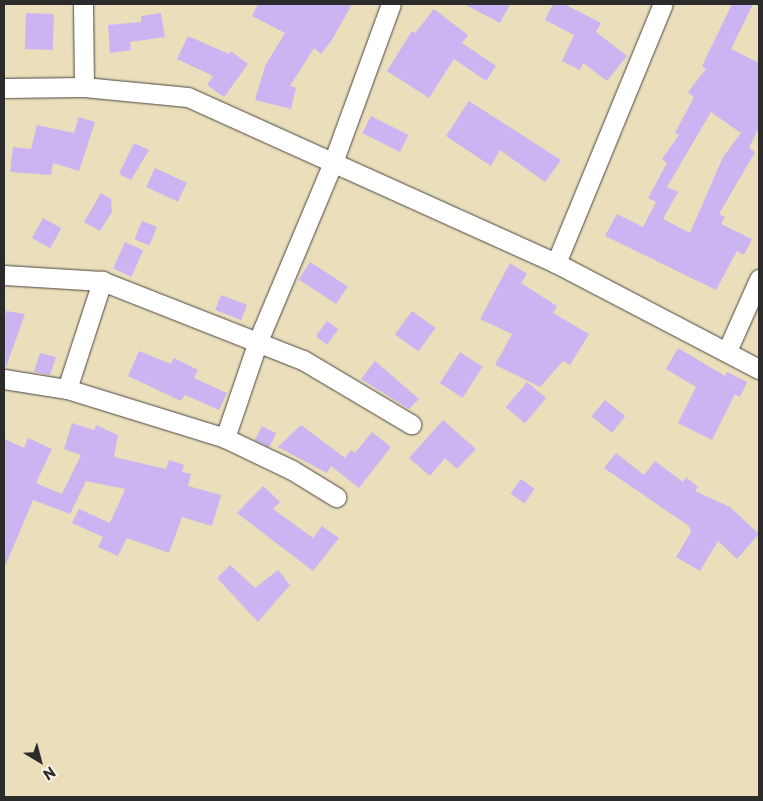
<!DOCTYPE html>
<style>
body{margin:0}
#map{position:relative;width:763px;height:801px;overflow:hidden;background:#ebdebb;font-family:"Playpen Sans",sans-serif}
div>[style]{position:absolute}
.building>*{inset:0;background:#cab4f1;transform-origin:0 0}
.roads{filter:drop-shadow(0 0 1px #484641) drop-shadow(0 0 1px #484641)}
.minor>*{height:19px;margin:-9.5px;padding:0 9.5px;transform-origin:9.5px;border-radius:9.5px;background:#fff}
span{translate:-50% -50%;white-space:nowrap;text-align:center;line-height:1.15;-webkit-text-stroke:4px #fcf5e5;paint-order:stroke}
.frame{position:absolute;inset:0;border:5px solid #2b2b2b;pointer-events:none}
.north{position:absolute;left:15px;top:736px;width:50px;height:50px;-webkit-text-stroke:4px #fcf5e5;paint-order:stroke;rotate:143deg;font-size:14px;font-weight:700;line-height:20px;text-align:center;color:#2b2b2b}
.north::after{content:'';display:block;margin:auto;width:18px;height:22px;background:#2b2b2b;clip-path:polygon(50% 0,100% 100%,50% 72%,0 100%)}
</style>
<div id="map">
<div class="building">
<i style="clip-path:polygon(258px 4px,352px 4px,332px 40px,321px 54px,314px 48px,290px 86px,296px 88px,291px 109px,255px 100px,265px 66px,285px 33px,252px 16px)"></i>
<i style="clip-path:polygon(464px 4px,510px 4px,500px 23px)"></i>
<i style="clip-path:polygon(553px 4px,564px 4px,601px 23px,596px 32px,627px 56px,607px 81px,583px 63px,580px 70px,562px 61px,574px 35px,545px 20px)"></i>
<i style="clip-path:polygon(evenodd,732px 4px,753px 4px,731px 49px,759px 63px,759px 127px,749px 148px,755px 152px,719px 214px,725px 217px,721px 224px,752px 239px,744px 255px,737px 251px,716px 290px,605px 236px,617px 214px,643px 227px,656px 202px,648px 198px,667px 163px,662px 159px,679px 135px,675px 133px,694px 97px,688px 92px,706px 69px,702px 66px,732px 4px,711px 112px,741px 133px,723px 157px,690px 233px,663px 219px,678px 192px,667px 187px,711px 112px)"></i>
<i style="clip-path:polygon(434px 9px,468px 35px,462px 43px,496px 66px,486px 81px,454px 59px,429px 98px,387px 71px,412px 31px,415px 33px)"></i>
<i style="left:26px;top:13px;width:28px;height:36px;rotate:2deg"></i>
<i style="clip-path:polygon(161px 13px,165px 37px,130px 42px,131px 50px,110px 53px,108px 25px,141px 22px,141px 16px)"></i>
<i style="clip-path:polygon(188px 36px,229px 54px,231px 51px,248px 64px,224px 97px,207px 85px,213px 76px,177px 59px)"></i>
<i style="clip-path:polygon(469px 101px,561px 160px,545px 182px,500px 150px,491px 166px,446px 136px)"></i>
<i style="left:371px;top:116px;width:42px;height:19px;rotate:27deg"></i>
<i style="clip-path:polygon(79px 117px,95px 122px,79px 171px,53px 163px,51px 175px,10px 172px,13px 147px,31px 149px,37px 125px,74px 133px)"></i>
<i style="clip-path:polygon(134px 143px,149px 150px,131px 180px,119px 174px)"></i>
<i style="left:155px;top:168px;width:35px;height:21px;rotate:25deg"></i>
<i style="clip-path:polygon(101px 193px,111px 199px,112px 212px,100px 231px,84px 222px)"></i>
<i style="left:43px;top:218px;width:21px;height:23px;rotate:29deg"></i>
<i style="left:142px;top:221px;width:16px;height:20px;rotate:22deg"></i>
<i style="left:125px;top:242px;width:20px;height:29px;rotate:24deg"></i>
<i style="left:310px;top:262px;width:45px;height:21px;rotate:33deg"></i>
<i style="clip-path:polygon(510px 263px,527px 274px,521px 283px,557px 306px,553px 313px,589px 334px,570px 365px,563px 361px,540px 387px,495px 365px,512px 334px,480px 319px)"></i>
<i style="left:221px;top:295px;width:28px;height:16px;rotate:21deg"></i>
<i style="clip-path:polygon(6px 311px,25px 314px,6px 367px,4px 325px)"></i>
<i style="left:412px;top:311px;width:29px;height:29px;rotate:36deg"></i>
<i style="left:327px;top:321px;width:14px;height:19px;rotate:36deg"></i>
<i style="clip-path:polygon(678px 348px,725px 376px,727px 372px,747px 382px,740px 397px,735px 394px,712px 440px,678px 423px,696px 387px,666px 369px)"></i>
<i style="clip-path:polygon(139px 351px,171px 364px,174px 358px,198px 370px,194px 378px,227px 393px,219px 410px,185px 395px,181px 401px,128px 376px)"></i>
<i style="left:460px;top:352px;width:27px;height:37px;rotate:33deg"></i>
<i style="clip-path:polygon(40px 353px,56px 357px,50px 375px,34px 372px)"></i>
<i style="clip-path:polygon(375px 361px,419px 399px,409px 409px,361px 379px)"></i>
<i style="left:527px;top:382px;width:25px;height:33px;rotate:40deg"></i>
<i style="left:605px;top:400px;width:26px;height:21px;rotate:39deg"></i>
<i style="clip-path:polygon(443px 420px,476px 449px,457px 469px,445px 458px,430px 476px,409px 458px)"></i>
<i style="clip-path:polygon(72px 423px,94px 430px,96px 425px,118px 435px,114px 457px,166px 469px,169px 460px,184px 465px,182px 472px,191px 474px,188px 486px,221px 495px,212px 526px,182px 517px,169px 553px,127px 538px,118px 556px,98px 547px,103px 537px,72px 523px,79px 509px,110px 523px,125px 489px,86px 481px,70px 514px,33px 500px,4px 569px,4px 439px,24px 448px,28px 438px,52px 449px,36px 483px,62px 494px,81px 455px,64px 449px)"></i>
<i style="clip-path:polygon(301px 425px,345px 458px,351px 450px,355px 453px,372px 432px,391px 447px,359px 488px,331px 466px,327px 473px,278px 447px)"></i>
<i style="left:262px;top:426px;width:16px;height:16px;rotate:27deg"></i>
<i style="clip-path:polygon(616px 453px,644px 475px,655px 461px,683px 482px,686px 477px,698px 487px,695px 491px,730px 507px,759px 534px,737px 559px,718px 541px,700px 571px,676px 557px,691px 532px,689px 526px,604px 468px)"></i>
<i style="left:521px;top:479px;width:17px;height:18px;rotate:36deg"></i>
<i style="clip-path:polygon(263px 486px,280px 502px,273px 509px,313px 538px,322px 526px,339px 538px,313px 571px,237px 513px)"></i>
<i style="clip-path:polygon(230px 565px,255px 588px,278px 570px,290px 585px,258px 622px,217px 578px)"></i>
</div>
<div class="roads">
<div class="minor">
<i style="left:83px;top:4px;width:83px;rotate:89.3deg"></i>
<i style="left:84px;top:87px;width:104px;rotate:5.5deg"></i>
<i style="left:188px;top:97px;width:404px;rotate:24.3deg"></i>
<i style="left:556px;top:263px;width:280px;rotate:-67.6deg"></i>
<i style="left:4px;top:88px;width:80px;rotate:-0.7deg"></i>
<i style="left:556px;top:263px;width:229px;rotate:27.6deg"></i>
<i style="left:4px;top:275px;width:98px;rotate:3.5deg"></i>
<i style="left:102px;top:281px;width:216px;rotate:21.5deg"></i>
<i style="left:303px;top:360px;width:126px;rotate:30.7deg"></i>
<i style="left:727px;top:351px;width:79px;rotate:-66deg"></i>
<i style="left:4px;top:379px;width:64px;rotate:9deg"></i>
<i style="left:67px;top:389px;width:165px;rotate:17.2deg"></i>
<i style="left:225px;top:438px;width:102px;rotate:-71.2deg"></i>
<i style="left:258px;top:341px;width:191px;rotate:-67.2deg"></i>
<i style="left:332px;top:165px;width:171px;rotate:-69.9deg"></i>
<i style="left:67px;top:389px;width:114px;rotate:-72deg"></i>
<i style="left:225px;top:438px;width:74px;rotate:25.5deg"></i>
<i style="left:292px;top:470px;width:52px;rotate:31.5deg"></i>
</div>
</div>
<div class="frame"></div>
<div class="north">N</div>
</div>
